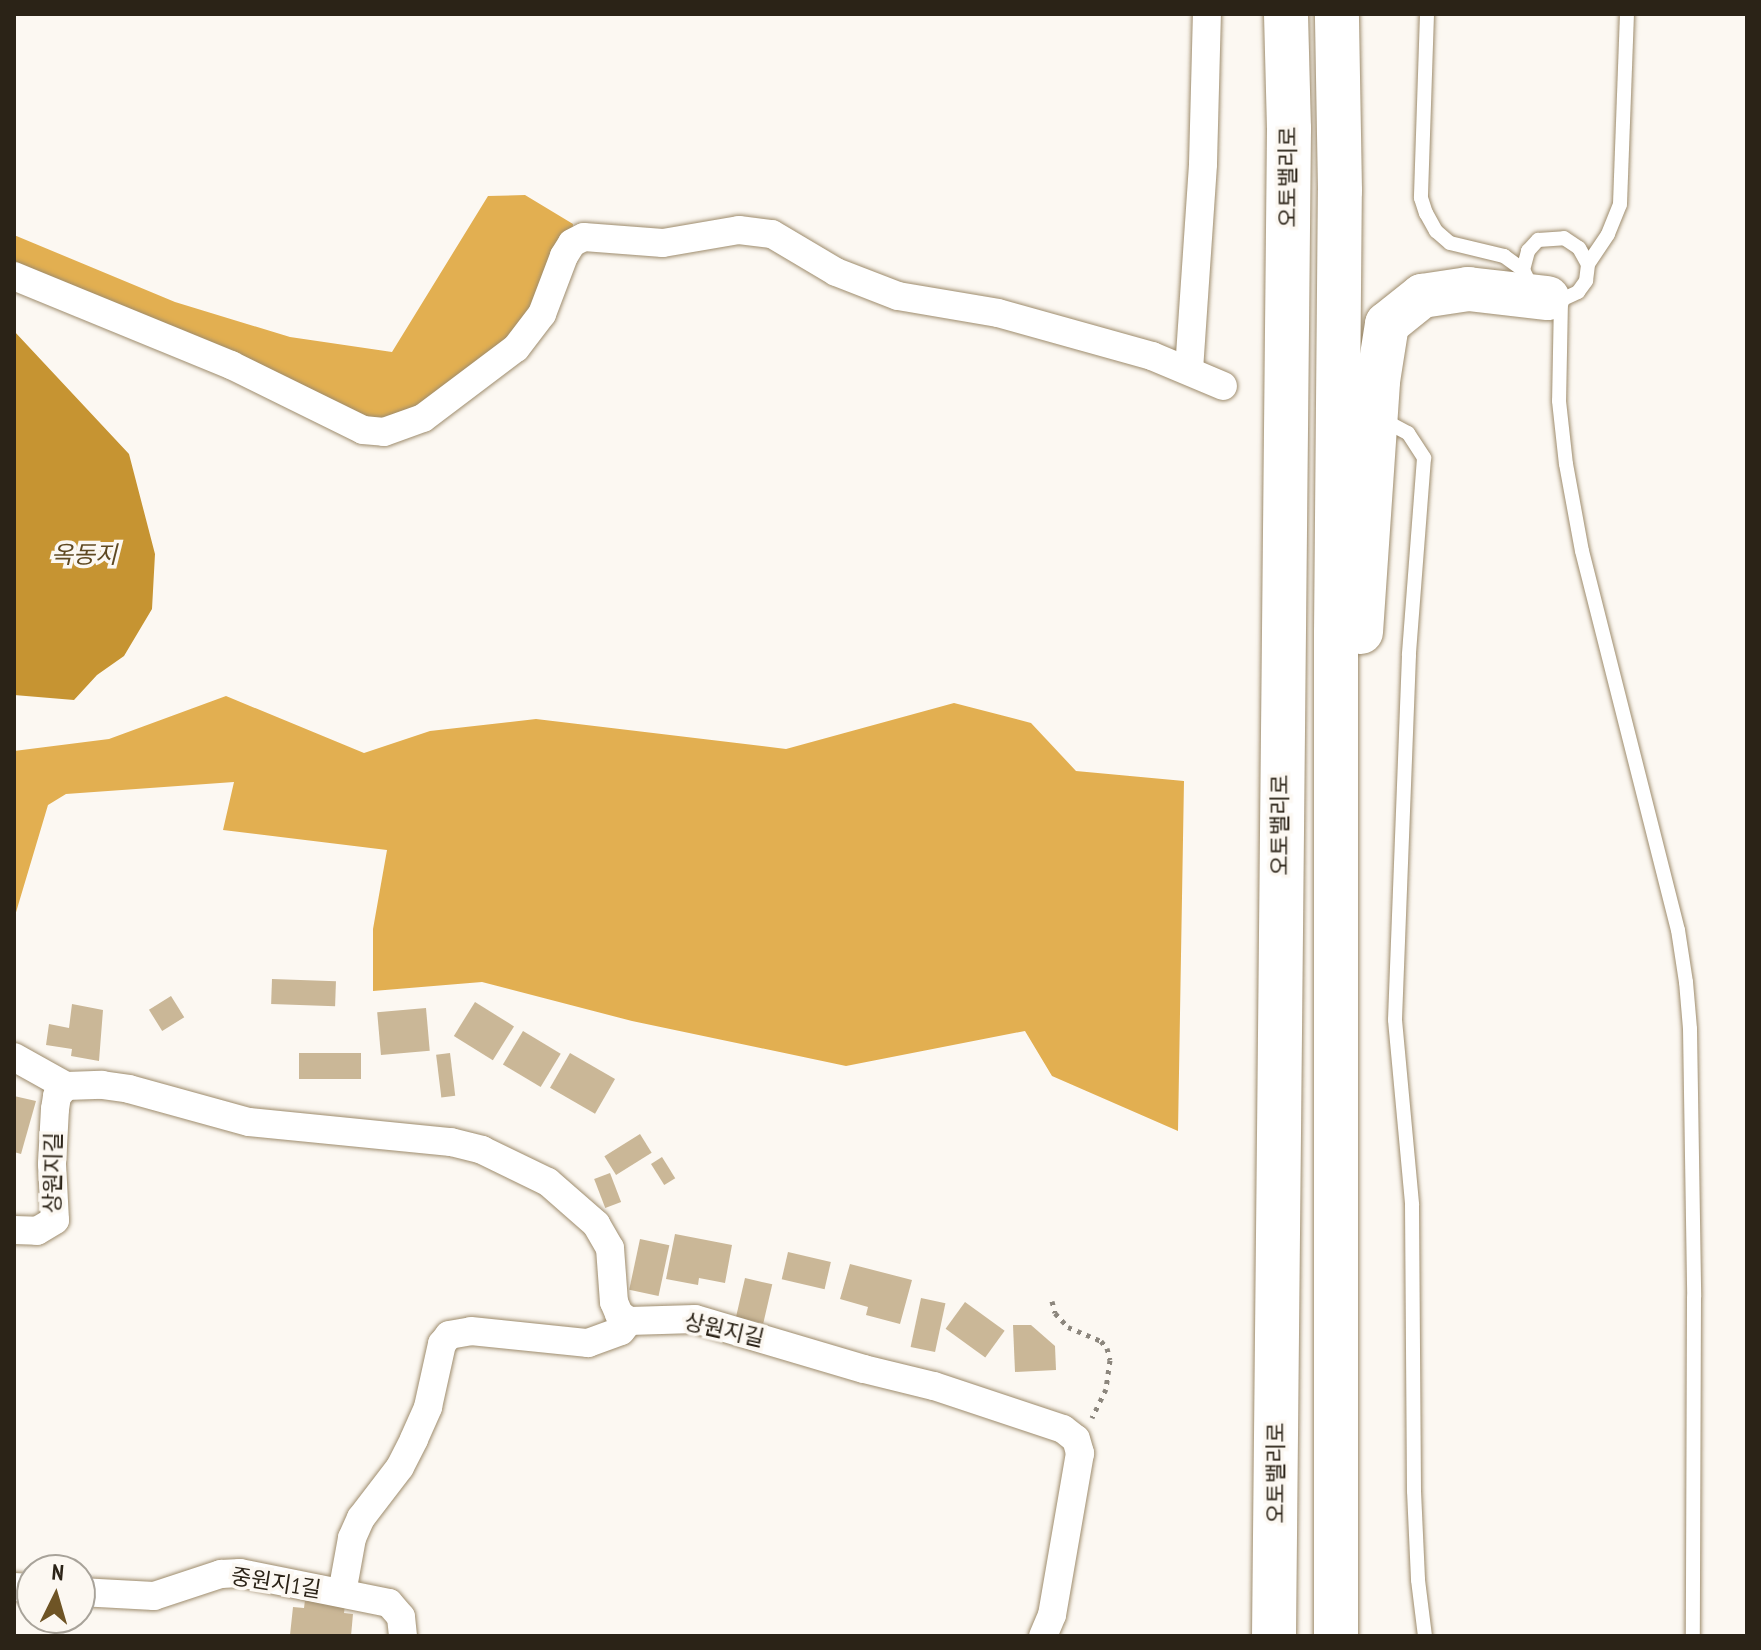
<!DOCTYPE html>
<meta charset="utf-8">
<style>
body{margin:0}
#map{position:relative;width:1761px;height:1650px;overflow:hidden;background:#fcf8f2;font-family:"PT Sans Narrow","Noto Sans KR",sans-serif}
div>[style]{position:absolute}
.forest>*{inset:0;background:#e2af51}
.water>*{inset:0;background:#c69432}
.building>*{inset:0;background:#cab797;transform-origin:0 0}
.path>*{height:5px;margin-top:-2.5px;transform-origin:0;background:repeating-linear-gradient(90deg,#8c867d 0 4px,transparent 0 10px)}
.roads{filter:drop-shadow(0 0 2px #9e8c6d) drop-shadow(0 0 2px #9e8c6d)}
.lane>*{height:14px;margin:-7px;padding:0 7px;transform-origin:7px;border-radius:7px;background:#fff}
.street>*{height:28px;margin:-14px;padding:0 14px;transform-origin:14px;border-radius:14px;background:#fff}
.highway>*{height:44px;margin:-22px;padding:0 22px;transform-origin:22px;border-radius:22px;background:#fff}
span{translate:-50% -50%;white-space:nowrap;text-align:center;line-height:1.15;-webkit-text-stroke:7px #fcf8f2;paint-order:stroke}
.street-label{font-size:22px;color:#2b2317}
.water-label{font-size:24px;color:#5f4922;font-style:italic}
.frame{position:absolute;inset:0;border:16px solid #2b2317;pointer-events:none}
.north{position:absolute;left:16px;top:1554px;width:80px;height:80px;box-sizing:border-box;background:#fcf8f2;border:2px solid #a8a39a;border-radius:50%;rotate:5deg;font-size:22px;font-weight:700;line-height:32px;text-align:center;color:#2b2317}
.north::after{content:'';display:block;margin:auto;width:28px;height:36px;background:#6e5425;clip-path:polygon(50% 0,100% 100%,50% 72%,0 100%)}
</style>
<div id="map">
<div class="forest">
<i style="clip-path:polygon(525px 195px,573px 224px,572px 239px,541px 303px,468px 379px,384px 425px,14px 270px,14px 235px,175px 302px,290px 337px,392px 352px,488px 196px)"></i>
<i style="clip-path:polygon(226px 696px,364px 753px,430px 731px,536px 719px,786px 749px,954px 703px,1031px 723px,1076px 771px,1184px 781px,1178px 1131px,1052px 1076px,1025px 1031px,846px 1066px,632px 1021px,482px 982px,373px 991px,373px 929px,387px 850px,223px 830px,234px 782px,66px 794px,48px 805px,14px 919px,14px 751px,109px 739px)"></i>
</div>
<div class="water">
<i style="clip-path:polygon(14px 331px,129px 454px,155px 554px,152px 609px,124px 656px,97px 675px,74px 700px,14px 695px)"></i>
</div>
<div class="building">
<i style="left:272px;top:979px;width:64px;height:25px;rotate:2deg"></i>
<i style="left:171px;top:996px;width:25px;height:26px;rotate:58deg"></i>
<i style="left:475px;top:1002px;width:46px;height:40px;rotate:32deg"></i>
<i style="clip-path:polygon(72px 1004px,103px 1010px,99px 1061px,71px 1056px,72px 1049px,46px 1045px,49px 1024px,69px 1028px)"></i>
<i style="left:426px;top:1008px;width:43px;height:49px;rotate:85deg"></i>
<i style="left:523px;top:1031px;width:44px;height:39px;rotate:31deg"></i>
<i style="left:299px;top:1053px;width:62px;height:26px"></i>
<i style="left:450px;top:1053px;width:43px;height:14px;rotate:83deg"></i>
<i style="left:570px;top:1053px;width:52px;height:40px;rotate:30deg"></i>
<i style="clip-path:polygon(14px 1096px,36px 1101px,21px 1154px,14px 1152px)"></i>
<i style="left:640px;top:1134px;width:22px;height:42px;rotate:58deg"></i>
<i style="left:662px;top:1157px;width:25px;height:13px;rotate:58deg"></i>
<i style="left:610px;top:1173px;width:31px;height:17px;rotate:69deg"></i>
<i style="clip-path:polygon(675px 1234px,732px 1245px,725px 1283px,699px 1278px,698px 1285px,666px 1279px)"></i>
<i style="left:640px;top:1239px;width:30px;height:52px;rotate:12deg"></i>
<i style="left:788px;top:1252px;width:44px;height:28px;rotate:13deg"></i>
<i style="clip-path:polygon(850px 1264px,912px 1280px,900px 1324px,866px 1315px,868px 1307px,840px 1299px)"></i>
<i style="left:745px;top:1278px;width:28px;height:40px;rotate:13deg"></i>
<i style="left:921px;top:1298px;width:25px;height:50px;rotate:12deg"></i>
<i style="left:965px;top:1302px;width:49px;height:33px;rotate:36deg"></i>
<i style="clip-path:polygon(1013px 1325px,1031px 1325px,1055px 1346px,1056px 1370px,1015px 1372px)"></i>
<i style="clip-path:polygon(305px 1600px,345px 1605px,344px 1613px,353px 1614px,351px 1636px,290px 1635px,293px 1607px,304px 1608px)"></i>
</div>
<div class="path">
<i style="left:1052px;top:1301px;width:12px;rotate:76deg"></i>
<i style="left:1055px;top:1313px;width:19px;rotate:47deg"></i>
<i style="left:1068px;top:1327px;width:36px;rotate:23deg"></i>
<i style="left:1101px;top:1341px;width:9px;rotate:49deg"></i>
<i style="left:1107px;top:1348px;width:12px;rotate:76deg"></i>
<i style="left:1110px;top:1360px;width:29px;rotate:98deg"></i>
<i style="left:1106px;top:1389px;width:32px;rotate:116deg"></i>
</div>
<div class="roads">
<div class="lane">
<i style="left:1427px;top:14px;width:184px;rotate:91.9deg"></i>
<i style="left:1421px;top:198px;width:16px;rotate:72deg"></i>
<i style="left:1426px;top:213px;width:21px;rotate:61deg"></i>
<i style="left:1436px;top:231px;width:18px;rotate:41deg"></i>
<i style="left:1450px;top:243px;width:56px;rotate:13.5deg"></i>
<i style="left:1504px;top:256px;width:24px;rotate:36deg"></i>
<i style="left:1523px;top:270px;width:20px;rotate:63deg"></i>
<i style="left:1523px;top:270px;width:20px;rotate:-75deg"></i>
<i style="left:1528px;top:251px;width:15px;rotate:-48deg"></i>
<i style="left:1538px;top:240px;width:26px;rotate:-4deg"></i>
<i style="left:1564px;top:238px;width:18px;rotate:34deg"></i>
<i style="left:1579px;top:248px;width:18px;rotate:61deg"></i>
<i style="left:1554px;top:299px;width:7px;rotate:8deg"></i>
<i style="left:1561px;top:300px;width:19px;rotate:-25deg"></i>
<i style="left:1578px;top:292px;width:14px;rotate:-54deg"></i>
<i style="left:1586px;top:281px;width:17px;rotate:-83deg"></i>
<i style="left:1588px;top:264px;width:36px;rotate:-56deg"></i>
<i style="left:1608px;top:234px;width:32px;rotate:-68deg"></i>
<i style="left:1620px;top:204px;width:190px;rotate:-87.9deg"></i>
<i style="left:1561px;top:300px;width:101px;rotate:91.1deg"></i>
<i style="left:1559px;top:401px;width:63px;rotate:83.7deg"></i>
<i style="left:1566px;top:464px;width:88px;rotate:79.6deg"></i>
<i style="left:1582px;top:551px;width:391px;rotate:75.8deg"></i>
<i style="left:1678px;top:930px;width:53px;rotate:81.3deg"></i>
<i style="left:1686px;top:982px;width:47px;rotate:85.1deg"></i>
<i style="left:1690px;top:1029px;width:268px;rotate:89.1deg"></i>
<i style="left:1694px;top:1297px;width:339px;rotate:90.2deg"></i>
<i style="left:1387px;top:422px;width:24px;rotate:28deg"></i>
<i style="left:1408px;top:433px;width:30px;rotate:57deg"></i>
<i style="left:1424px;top:458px;width:198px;rotate:94.4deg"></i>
<i style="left:1409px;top:655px;width:365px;rotate:92.2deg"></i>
<i style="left:1395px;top:1020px;width:186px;rotate:84.7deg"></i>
<i style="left:1412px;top:1205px;width:286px;rotate:89.6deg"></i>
<i style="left:1414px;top:1491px;width:89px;rotate:87.4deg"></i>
<i style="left:1418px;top:1580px;width:56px;rotate:82.9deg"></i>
</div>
<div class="street">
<i style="left:14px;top:276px;width:235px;rotate:22.3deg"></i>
<i style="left:231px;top:365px;width:147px;rotate:26.2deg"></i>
<i style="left:363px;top:430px;width:21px;rotate:5deg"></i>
<i style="left:384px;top:432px;width:41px;rotate:-19.7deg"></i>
<i style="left:423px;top:418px;width:116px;rotate:-37deg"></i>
<i style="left:516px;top:348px;width:43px;rotate:-52.6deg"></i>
<i style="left:542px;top:314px;width:62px;rotate:-69.2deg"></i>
<i style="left:564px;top:256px;width:15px;rotate:-58deg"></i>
<i style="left:572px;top:243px;width:13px;rotate:-27deg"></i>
<i style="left:584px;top:237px;width:79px;rotate:4.3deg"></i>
<i style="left:663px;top:243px;width:77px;rotate:-9.7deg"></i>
<i style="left:739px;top:230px;width:33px;rotate:7deg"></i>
<i style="left:772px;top:234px;width:74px;rotate:30.7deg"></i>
<i style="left:836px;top:272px;width:66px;rotate:21.2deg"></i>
<i style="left:898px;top:296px;width:101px;rotate:9.6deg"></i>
<i style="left:998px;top:313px;width:160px;rotate:15.6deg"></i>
<i style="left:1152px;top:356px;width:77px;rotate:22.9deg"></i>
<i style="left:1189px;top:370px;width:206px;rotate:-86.1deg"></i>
<i style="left:1203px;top:164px;width:150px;rotate:-88.5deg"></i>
<i style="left:14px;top:1057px;width:60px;rotate:29.1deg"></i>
<i style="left:66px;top:1086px;width:36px;rotate:-2deg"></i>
<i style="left:102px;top:1085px;width:27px;rotate:8deg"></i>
<i style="left:129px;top:1089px;width:124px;rotate:15.4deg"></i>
<i style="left:249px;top:1122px;width:203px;rotate:5.7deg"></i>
<i style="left:451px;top:1142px;width:32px;rotate:14deg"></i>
<i style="left:482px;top:1150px;width:73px;rotate:25.9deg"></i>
<i style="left:548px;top:1182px;width:64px;rotate:41.2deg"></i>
<i style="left:596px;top:1224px;width:28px;rotate:60deg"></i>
<i style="left:610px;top:1248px;width:54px;rotate:85.8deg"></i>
<i style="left:614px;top:1302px;width:13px;rotate:67deg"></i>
<i style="left:619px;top:1314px;width:12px;rotate:35deg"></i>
<i style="left:629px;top:1321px;width:66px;rotate:-1.7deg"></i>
<i style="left:695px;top:1319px;width:176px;rotate:16.5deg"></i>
<i style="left:864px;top:1369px;width:72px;rotate:13.7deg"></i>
<i style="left:934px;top:1386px;width:136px;rotate:18.4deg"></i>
<i style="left:1063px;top:1429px;width:16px;rotate:38deg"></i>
<i style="left:1076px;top:1439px;width:15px;rotate:74deg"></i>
<i style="left:1080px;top:1453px;width:164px;rotate:99.8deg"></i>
<i style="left:1052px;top:1615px;width:23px;rotate:113deg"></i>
<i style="left:14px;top:1230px;width:23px;rotate:2deg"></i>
<i style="left:37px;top:1231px;width:21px;rotate:-31deg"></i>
<i style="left:55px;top:1220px;width:56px;rotate:-93.1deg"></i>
<i style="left:52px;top:1164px;width:55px;rotate:-86.9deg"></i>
<i style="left:55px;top:1109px;width:13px;rotate:-81deg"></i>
<i style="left:57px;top:1096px;width:13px;rotate:-48deg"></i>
<i style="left:14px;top:1587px;width:18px;rotate:3deg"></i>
<i style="left:80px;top:1592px;width:74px;rotate:3.1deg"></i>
<i style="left:154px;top:1596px;width:71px;rotate:-18.2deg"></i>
<i style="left:221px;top:1574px;width:19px;rotate:-3deg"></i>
<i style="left:240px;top:1573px;width:152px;rotate:11.4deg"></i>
<i style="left:389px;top:1603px;width:18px;rotate:49deg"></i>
<i style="left:401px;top:1617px;width:19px;rotate:84deg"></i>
<i style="left:342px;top:1593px;width:56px;rotate:-79.7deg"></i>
<i style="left:352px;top:1538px;width:22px;rotate:-66deg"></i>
<i style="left:361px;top:1518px;width:64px;rotate:-52.6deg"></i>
<i style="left:400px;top:1467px;width:31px;rotate:-63deg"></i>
<i style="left:414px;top:1439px;width:35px;rotate:-66deg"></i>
<i style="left:428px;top:1407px;width:65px;rotate:-77.5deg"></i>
<i style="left:442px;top:1344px;width:11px;rotate:-52deg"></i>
<i style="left:449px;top:1335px;width:22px;rotate:-10deg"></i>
<i style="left:471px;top:1331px;width:118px;rotate:5.9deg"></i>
<i style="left:588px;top:1343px;width:35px;rotate:-20deg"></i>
<i style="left:621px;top:1331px;width:13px;rotate:-51deg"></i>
</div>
<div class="highway">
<i style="left:1361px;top:632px;width:252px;rotate:-86.1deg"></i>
<i style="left:1378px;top:381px;width:58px;rotate:-81deg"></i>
<i style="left:1387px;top:324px;width:45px;rotate:-38.7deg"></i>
<i style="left:1422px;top:296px;width:47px;rotate:-8.7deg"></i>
<i style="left:1468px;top:289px;width:80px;rotate:6.5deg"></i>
<i style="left:1274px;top:1636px;width:1507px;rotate:-89.43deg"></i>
<i style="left:1289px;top:129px;width:115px;rotate:-91.5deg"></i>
<i style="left:1336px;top:1636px;width:1003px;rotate:-90deg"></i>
<i style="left:1336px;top:633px;width:442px;rotate:-89.5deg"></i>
<i style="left:1340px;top:191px;width:177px;rotate:-91deg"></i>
</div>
</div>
<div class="street-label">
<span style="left:1288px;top:177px;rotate:-90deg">오토밸리로</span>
<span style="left:1280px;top:825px;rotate:-90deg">오토밸리로</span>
<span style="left:53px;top:1173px;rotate:-89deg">상원지길</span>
<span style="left:724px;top:1330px;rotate:13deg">상원지길</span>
<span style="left:1276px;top:1473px;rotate:-90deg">오토밸리로</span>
<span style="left:276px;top:1583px;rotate:9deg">중원지1길</span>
</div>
<div class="water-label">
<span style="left:84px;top:555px">옥동지</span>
</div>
<div class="frame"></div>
<div class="north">N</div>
</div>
